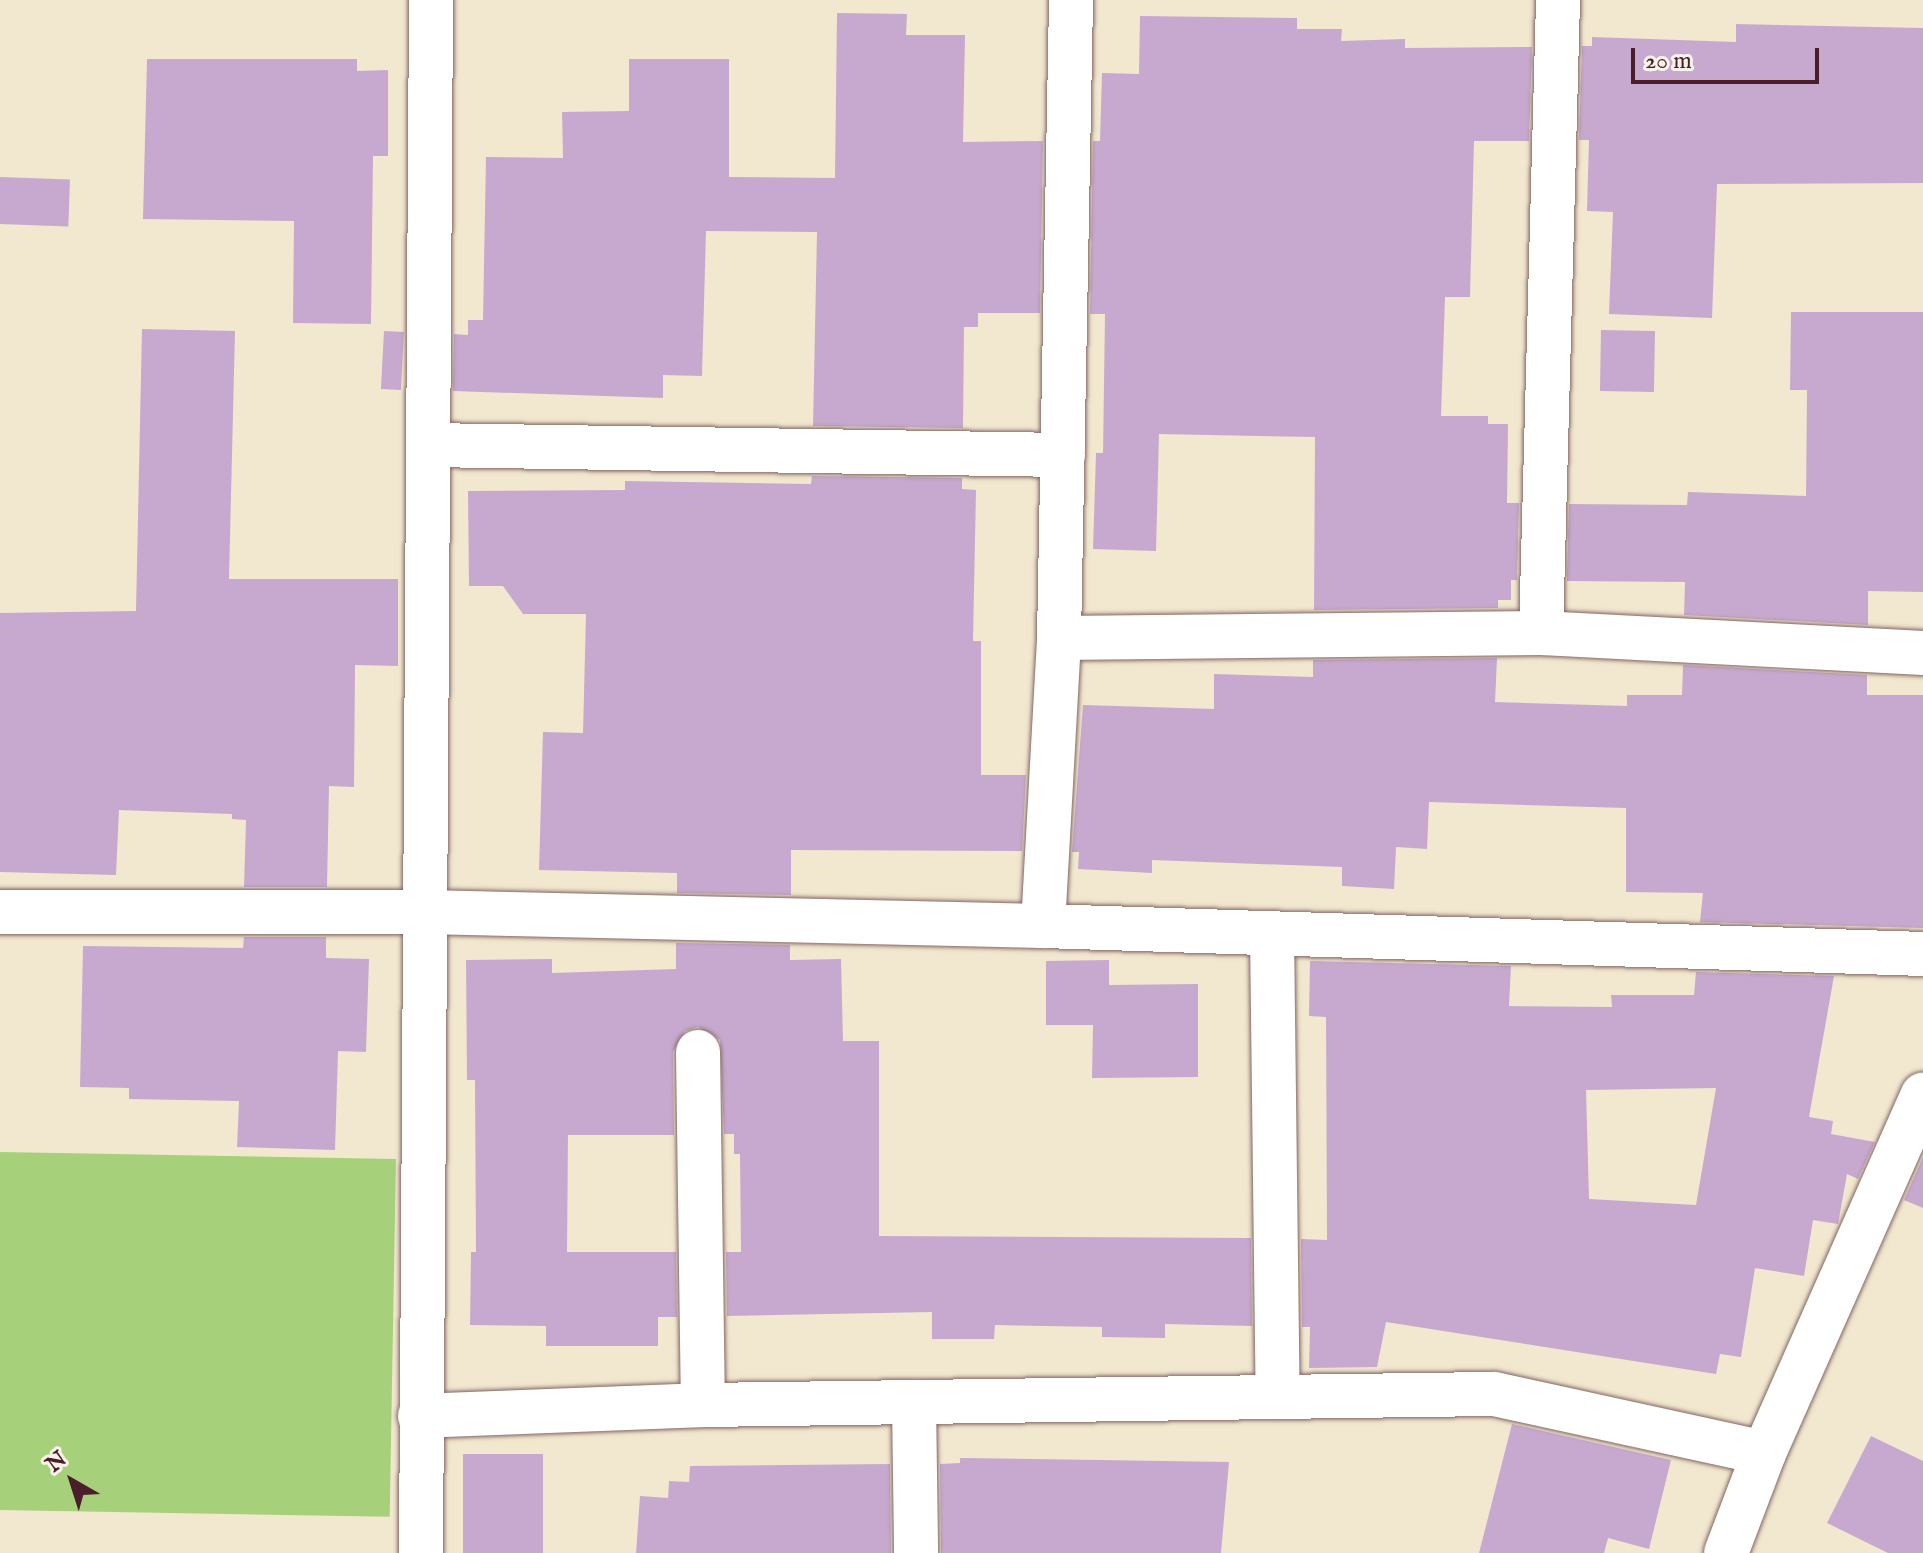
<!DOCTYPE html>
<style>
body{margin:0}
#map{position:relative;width:1923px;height:1553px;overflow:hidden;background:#f1e8cf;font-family:"IM FELL English",serif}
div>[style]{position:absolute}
.green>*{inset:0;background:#a7d07b;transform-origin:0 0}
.building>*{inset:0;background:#c7a9cf;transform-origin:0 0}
.roads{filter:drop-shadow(0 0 2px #846564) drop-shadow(0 0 2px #846564)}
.minor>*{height:44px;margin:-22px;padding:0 22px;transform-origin:22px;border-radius:22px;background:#fff}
span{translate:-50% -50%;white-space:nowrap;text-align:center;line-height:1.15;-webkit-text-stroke:6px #f7f3e8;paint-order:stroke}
.north{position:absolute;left:32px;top:1441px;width:80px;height:80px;-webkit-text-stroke:6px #f7f3e8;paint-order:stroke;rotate:321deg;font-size:22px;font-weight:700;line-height:32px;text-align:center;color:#4a1f2b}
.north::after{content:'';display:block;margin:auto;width:28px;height:36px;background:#4a1f2b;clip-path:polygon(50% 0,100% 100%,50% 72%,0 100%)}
.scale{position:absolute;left:1631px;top:48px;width:188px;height:36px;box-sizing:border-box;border:4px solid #4a1f2b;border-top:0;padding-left:10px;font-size:24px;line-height:28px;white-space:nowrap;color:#4a1f2b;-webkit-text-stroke:6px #f7f3e8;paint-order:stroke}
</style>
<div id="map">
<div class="green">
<i style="left:0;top:1152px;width:396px;height:358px;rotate:1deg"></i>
</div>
<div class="building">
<i style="clip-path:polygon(837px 13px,907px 14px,906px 35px,965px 35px,963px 142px,1043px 141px,1040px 313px,978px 313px,978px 327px,964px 327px,963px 428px,813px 426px,817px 232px,706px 231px,702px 376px,663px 375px,663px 398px,453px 391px,454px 334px,468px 335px,468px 320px,483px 320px,486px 157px,563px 158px,562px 112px,629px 111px,629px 59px,729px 59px,729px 177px,835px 178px)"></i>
<i style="clip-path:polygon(1140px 16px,1297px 18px,1297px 29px,1342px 29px,1341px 41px,1405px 39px,1405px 48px,1532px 47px,1529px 141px,1474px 141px,1470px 297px,1445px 297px,1441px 416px,1488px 416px,1488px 424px,1508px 424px,1507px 503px,1519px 503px,1517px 580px,1511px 580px,1511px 600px,1498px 600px,1498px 608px,1314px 610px,1315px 437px,1159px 434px,1156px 551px,1093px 549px,1096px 453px,1103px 453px,1105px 314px,1090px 314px,1093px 141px,1100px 141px,1102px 73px,1139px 74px)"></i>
<i style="clip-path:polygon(1736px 24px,1923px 28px,1923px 183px,1717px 184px,1712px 318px,1609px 314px,1613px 212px,1587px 211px,1589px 140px,1579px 140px,1582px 46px,1592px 46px,1592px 37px,1736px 42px)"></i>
<i style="clip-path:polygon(147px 59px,357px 59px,357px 71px,388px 70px,388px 156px,373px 156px,371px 324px,293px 323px,294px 221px,143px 219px)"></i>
<i style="left:0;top:177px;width:70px;height:47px;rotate:2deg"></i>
<i style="clip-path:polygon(1791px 312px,1923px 312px,1923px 592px,1868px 591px,1868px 625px,1684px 615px,1685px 582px,1567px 581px,1569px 504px,1687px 505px,1688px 492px,1806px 496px,1807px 390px,1790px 390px)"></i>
<i style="clip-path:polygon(142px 329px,235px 331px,229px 579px,398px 579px,398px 666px,355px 665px,354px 787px,329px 786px,327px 887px,244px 887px,246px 820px,232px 819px,232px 814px,119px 810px,116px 875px,0 872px,0 613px,136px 611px)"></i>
<i style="left:1601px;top:330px;width:54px;height:61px;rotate:1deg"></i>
<i style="left:384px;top:331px;width:20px;height:58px;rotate:3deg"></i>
<i style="clip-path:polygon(812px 476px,962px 478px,962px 489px,976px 490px,973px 641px,981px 641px,981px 775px,1026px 775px,1022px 851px,791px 850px,791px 895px,677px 893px,677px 873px,539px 870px,543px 732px,583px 733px,586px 614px,523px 614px,503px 586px,469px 586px,468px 491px,625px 490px,625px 481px,811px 484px)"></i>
<i style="clip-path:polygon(1497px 658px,1495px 702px,1627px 706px,1627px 695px,1682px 695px,1683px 665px,1867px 675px,1867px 695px,1923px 695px,1923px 928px,1700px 922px,1703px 893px,1626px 892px,1626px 808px,1429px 802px,1427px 849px,1396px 847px,1394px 889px,1342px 886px,1342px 867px,1152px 860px,1152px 873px,1078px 869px,1079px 852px,1072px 852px,1083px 705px,1214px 709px,1214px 674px,1313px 677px,1313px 660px)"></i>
<i style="clip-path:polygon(244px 937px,326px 937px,326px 958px,369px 959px,366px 1052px,338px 1051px,335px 1150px,237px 1147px,239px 1101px,129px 1099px,129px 1088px,80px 1087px,83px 946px,243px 948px)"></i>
<i style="clip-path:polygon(676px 943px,790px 945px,790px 960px,841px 959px,843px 1041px,879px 1041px,879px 1236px,1251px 1238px,1252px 1326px,1165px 1324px,1165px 1338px,1102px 1337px,1102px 1327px,995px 1325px,994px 1339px,932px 1339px,932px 1312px,727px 1316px,726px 1252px,741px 1252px,740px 1154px,734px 1154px,734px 1134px,724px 1134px,720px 1040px,698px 1027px,685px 1031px,673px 1052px,674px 1135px,568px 1135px,567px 1252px,676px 1252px,677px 1317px,658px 1317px,658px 1346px,546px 1346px,546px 1326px,470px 1325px,471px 1252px,476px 1252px,475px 1080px,467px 1080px,466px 960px,552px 959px,552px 973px,676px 969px)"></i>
<i style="clip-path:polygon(1109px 960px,1109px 985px,1198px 984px,1198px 1077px,1092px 1078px,1093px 1025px,1046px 1025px,1046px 961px)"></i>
<i style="clip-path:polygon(evenodd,1310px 961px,1511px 966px,1509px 1006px,1612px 1007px,1611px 995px,1694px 995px,1696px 972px,1834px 976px,1809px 1117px,1833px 1121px,1831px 1134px,1875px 1142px,1858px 1179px,1847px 1174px,1838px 1224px,1813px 1220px,1804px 1276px,1755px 1268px,1741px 1357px,1720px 1354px,1716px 1374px,1386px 1322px,1377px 1367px,1309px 1368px,1310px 1327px,1302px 1327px,1301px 1239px,1327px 1240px,1326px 1017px,1309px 1016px,1310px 961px,1716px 1088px,1696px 1205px,1589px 1199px,1586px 1090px,1716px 1088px)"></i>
<i style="clip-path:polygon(1923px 1157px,1923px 1208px,1904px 1200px)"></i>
<i style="clip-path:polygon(1512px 1424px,1671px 1460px,1649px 1549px,1608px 1538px,1604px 1553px,1479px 1553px)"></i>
<i style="clip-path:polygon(1871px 1436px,1923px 1461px,1923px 1553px,1888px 1553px,1827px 1523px)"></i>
<i style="left:543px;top:1454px;width:99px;height:80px;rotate:90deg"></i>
<i style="clip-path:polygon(960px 1458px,1229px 1462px,1221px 1553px,941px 1553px,940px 1464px,960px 1463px)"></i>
<i style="clip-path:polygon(890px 1464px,891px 1553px,636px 1553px,640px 1496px,668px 1498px,669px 1481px,689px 1482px,690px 1466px)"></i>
</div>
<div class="roads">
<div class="minor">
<i style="left:428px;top:445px;width:635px;rotate:0.9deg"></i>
<i style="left:1541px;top:633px;width:633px;rotate:-88.46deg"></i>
<i style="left:1059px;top:638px;width:482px;rotate:-0.6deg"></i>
<i style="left:1541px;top:633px;width:383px;rotate:3deg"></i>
<i style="left:0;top:912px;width:424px"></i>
<i style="left:424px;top:912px;width:619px;rotate:1.3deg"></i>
<i style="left:1043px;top:926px;width:880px;rotate:1.82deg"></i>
<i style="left:1043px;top:926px;width:288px;rotate:-86.8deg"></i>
<i style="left:1059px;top:638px;width:638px;rotate:-88.92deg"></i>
<i style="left:1272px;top:933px;width:464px;rotate:89.3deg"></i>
<i style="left:698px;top:1052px;width:353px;rotate:89.2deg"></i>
<i style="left:914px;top:1402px;width:151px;rotate:89.2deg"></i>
<i style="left:420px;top:1416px;width:283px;rotate:-2.2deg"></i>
<i style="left:703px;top:1405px;width:791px;rotate:-0.8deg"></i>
<i style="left:1494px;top:1394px;width:276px;rotate:12.3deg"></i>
<i style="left:421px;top:1553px;width:1553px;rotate:-89.63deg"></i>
<i style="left:1726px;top:1553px;width:107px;rotate:-69.2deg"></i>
<i style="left:1764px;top:1453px;width:392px;rotate:-66.1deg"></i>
</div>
</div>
<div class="north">N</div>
<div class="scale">20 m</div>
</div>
